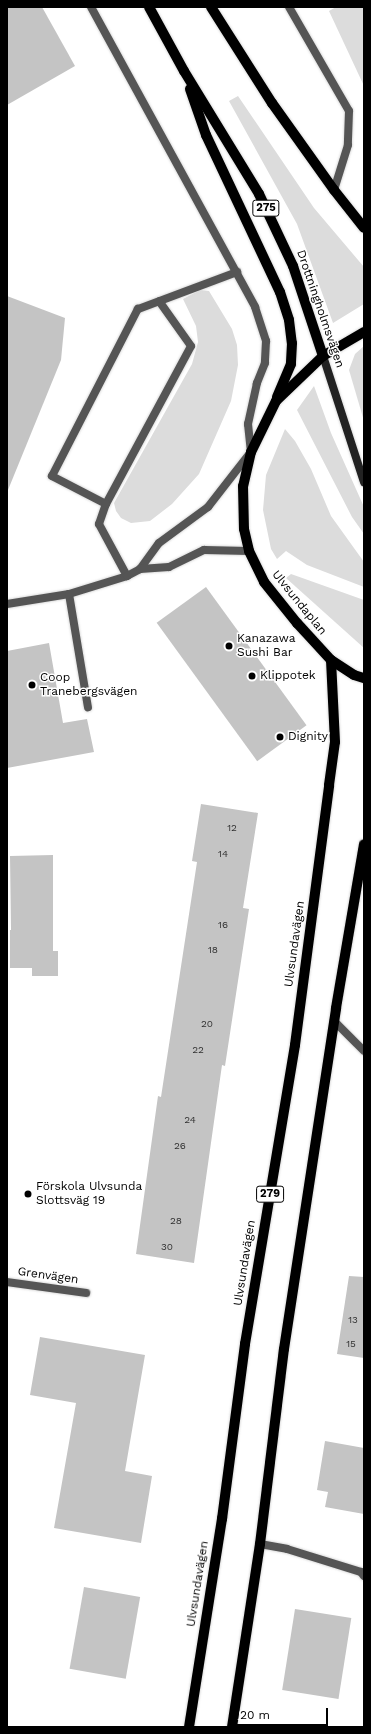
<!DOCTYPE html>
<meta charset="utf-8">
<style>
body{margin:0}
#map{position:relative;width:371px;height:1734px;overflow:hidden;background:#fff;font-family:"Work Sans",sans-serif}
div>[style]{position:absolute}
.green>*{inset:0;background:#dcdcdc}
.building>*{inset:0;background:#c4c4c4;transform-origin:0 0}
.roads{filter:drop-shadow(0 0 1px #dbdbdb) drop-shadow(0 0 1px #dbdbdb)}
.lane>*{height:8px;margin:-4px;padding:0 4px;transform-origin:4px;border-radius:4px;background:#555}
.street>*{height:8px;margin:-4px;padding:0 4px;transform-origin:4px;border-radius:4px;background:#555}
.secondary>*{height:8px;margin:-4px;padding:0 4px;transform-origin:4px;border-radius:4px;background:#222}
.primary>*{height:10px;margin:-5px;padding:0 5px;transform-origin:5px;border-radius:5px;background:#000}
.dots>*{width:11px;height:11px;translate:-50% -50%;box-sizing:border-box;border:2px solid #fff;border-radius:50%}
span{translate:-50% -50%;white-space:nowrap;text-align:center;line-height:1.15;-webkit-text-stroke:3px #fff;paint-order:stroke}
.number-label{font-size:10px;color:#313131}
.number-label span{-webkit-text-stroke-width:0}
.shield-label span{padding:1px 3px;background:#fff;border:1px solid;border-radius:3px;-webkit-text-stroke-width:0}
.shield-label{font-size:11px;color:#000;font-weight:700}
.street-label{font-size:12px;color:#000}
.poi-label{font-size:12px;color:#000}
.left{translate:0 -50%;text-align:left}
.frame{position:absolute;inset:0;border:8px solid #000;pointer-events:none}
.scale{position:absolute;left:233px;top:1708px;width:95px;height:18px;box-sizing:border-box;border:2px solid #000;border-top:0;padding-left:5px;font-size:12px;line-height:14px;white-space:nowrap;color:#000;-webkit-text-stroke:3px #fff;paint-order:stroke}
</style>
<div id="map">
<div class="green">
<i style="clip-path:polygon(336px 7px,364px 7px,364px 86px,329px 11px)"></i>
<i style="clip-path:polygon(238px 96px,314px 208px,364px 267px,364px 304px,333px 323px,297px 224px,229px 101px)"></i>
<i style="clip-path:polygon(200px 290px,209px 291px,232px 329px,237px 345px,238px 365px,231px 401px,199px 474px,172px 504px,150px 521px,131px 523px,121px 518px,116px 511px,114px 503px,192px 364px,198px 342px,196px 326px,183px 299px)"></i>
<i style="clip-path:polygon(364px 346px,364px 421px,349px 370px,355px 354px)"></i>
<i style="clip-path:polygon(314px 386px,331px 433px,364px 507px,364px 534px,352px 517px,297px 410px)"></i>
<i style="clip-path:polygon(285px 429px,295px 441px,311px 469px,331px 516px,364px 562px,364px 587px,307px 565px,286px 551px,277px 559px,271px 549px,263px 510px,266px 475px)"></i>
<i style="clip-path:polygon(291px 574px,364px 600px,364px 648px,286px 578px)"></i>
</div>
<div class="building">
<i style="clip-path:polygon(7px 7px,42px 7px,75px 66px,7px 105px)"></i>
<i style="clip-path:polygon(7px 296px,65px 318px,61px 360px,8px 490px)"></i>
<i style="left:206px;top:587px;width:171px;height:61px;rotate:54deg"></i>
<i style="clip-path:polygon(49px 643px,63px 723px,87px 719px,94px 752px,7px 768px,7px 651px)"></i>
<i style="clip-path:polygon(201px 804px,258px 813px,243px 908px,249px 909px,225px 1066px,222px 1065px,194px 1263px,136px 1254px,158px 1096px,161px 1097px,197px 862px,192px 861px)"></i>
<i style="clip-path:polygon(53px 855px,53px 951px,58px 951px,58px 976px,32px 976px,32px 968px,10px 968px,10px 930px,11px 930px,10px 856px)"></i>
<i style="clip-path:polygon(349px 1276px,364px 1277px,364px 1358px,337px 1354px)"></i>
<i style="clip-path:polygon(40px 1337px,145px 1355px,125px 1471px,152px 1476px,141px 1543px,54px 1528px,76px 1403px,30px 1395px)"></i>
<i style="clip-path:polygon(325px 1441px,364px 1448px,364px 1514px,325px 1507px,328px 1492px,317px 1490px)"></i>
<i style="left:84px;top:1587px;width:57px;height:83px;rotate:10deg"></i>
<i style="left:295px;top:1609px;width:57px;height:82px;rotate:9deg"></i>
</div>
<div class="roads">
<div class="lane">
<i style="left:91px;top:7px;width:342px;rotate:61.3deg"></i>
<i style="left:255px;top:307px;width:36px;rotate:72deg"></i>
<i style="left:266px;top:341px;width:22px;rotate:93deg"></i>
<i style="left:265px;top:363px;width:22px;rotate:112deg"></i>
<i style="left:257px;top:383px;width:42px;rotate:102.4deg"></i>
<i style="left:248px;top:424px;width:28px;rotate:84deg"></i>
<i style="left:289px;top:7px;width:120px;rotate:60deg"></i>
<i style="left:349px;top:111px;width:34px;rotate:92deg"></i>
<i style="left:348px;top:145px;width:47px;rotate:107.3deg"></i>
<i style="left:106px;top:504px;width:179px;rotate:-61.7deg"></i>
<i style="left:191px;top:346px;width:55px;rotate:-125.4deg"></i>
<i style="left:127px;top:576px;width:59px;rotate:-118.3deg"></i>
<i style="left:99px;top:524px;width:21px;rotate:-71deg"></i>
<i style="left:106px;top:504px;width:61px;rotate:-152.6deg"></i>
<i style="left:52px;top:476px;width:188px;rotate:-62.8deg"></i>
<i style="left:138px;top:309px;width:106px;rotate:-20.5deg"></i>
<i style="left:69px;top:594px;width:115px;rotate:80.5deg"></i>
</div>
<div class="street">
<i style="left:140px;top:569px;width:32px;rotate:-54deg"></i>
<i style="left:159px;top:543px;width:61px;rotate:-36.3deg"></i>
<i style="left:208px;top:507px;width:68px;rotate:-52.1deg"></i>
<i style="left:7px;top:604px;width:63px;rotate:-9.2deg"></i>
<i style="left:69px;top:594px;width:61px;rotate:-17.2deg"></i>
<i style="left:127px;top:576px;width:15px;rotate:-28deg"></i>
<i style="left:140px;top:569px;width:29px;rotate:-4deg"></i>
<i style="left:169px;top:567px;width:39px;rotate:-26deg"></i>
<i style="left:204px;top:550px;width:45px;rotate:1.3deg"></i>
<i style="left:334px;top:1021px;width:42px;rotate:45deg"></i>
<i style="left:7px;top:1282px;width:80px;rotate:7.9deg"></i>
<i style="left:260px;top:1544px;width:27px;rotate:10deg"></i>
<i style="left:287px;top:1549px;width:77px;rotate:17.3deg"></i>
<i style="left:361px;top:1572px;width:5px;rotate:53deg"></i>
</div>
<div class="secondary">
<i style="left:323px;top:356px;width:133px;rotate:72deg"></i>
</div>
<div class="primary">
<i style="left:149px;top:7px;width:73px;rotate:61.3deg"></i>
<i style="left:184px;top:71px;width:144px;rotate:58.6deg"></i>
<i style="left:259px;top:194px;width:80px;rotate:64.7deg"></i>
<i style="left:293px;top:266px;width:95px;rotate:71.6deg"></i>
<i style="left:211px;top:7px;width:114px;rotate:57.6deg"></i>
<i style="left:272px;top:103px;width:107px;rotate:54.5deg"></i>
<i style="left:334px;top:190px;width:48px;rotate:51.7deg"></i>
<i style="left:190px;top:89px;width:49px;rotate:70.8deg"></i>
<i style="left:206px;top:135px;width:174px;rotate:64.8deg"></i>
<i style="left:280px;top:292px;width:29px;rotate:72deg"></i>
<i style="left:289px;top:320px;width:23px;rotate:83deg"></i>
<i style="left:292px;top:343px;width:21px;rotate:93deg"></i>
<i style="left:291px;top:364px;width:36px;rotate:113deg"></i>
<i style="left:364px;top:332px;width:48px;rotate:149.7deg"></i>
<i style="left:323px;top:356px;width:65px;rotate:136.2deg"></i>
<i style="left:276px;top:401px;width:57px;rotate:116.1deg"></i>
<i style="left:251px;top:452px;width:35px;rotate:103deg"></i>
<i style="left:243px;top:486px;width:43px;rotate:88.7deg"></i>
<i style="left:244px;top:529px;width:23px;rotate:77deg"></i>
<i style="left:249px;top:551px;width:34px;rotate:64deg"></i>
<i style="left:264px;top:582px;width:53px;rotate:51.2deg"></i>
<i style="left:297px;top:623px;width:50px;rotate:47.4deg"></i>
<i style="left:331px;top:660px;width:27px;rotate:33deg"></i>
<i style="left:354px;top:675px;width:10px;rotate:17deg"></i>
<i style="left:189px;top:1727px;width:211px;rotate:-81deg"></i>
<i style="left:222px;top:1519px;width:177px;rotate:-82.5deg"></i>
<i style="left:245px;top:1344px;width:303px;rotate:-80.5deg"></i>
<i style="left:295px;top:1045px;width:262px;rotate:-82.5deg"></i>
<i style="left:329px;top:785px;width:43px;rotate:-82.1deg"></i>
<i style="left:335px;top:742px;width:82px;rotate:-92.8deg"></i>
<i style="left:232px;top:1727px;width:185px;rotate:-81.3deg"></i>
<i style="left:260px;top:1544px;width:196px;rotate:-83deg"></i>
<i style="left:284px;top:1349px;width:345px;rotate:-81.3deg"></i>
<i style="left:336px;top:1008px;width:166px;rotate:-80.3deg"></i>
</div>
</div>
<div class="dots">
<i style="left:229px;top:646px;background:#000"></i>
<i style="left:252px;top:676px;background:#000"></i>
<i style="left:32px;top:685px;background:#000"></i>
<i style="left:280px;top:737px;background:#000"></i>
<i style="left:28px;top:1194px;background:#000"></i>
</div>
<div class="number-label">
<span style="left:232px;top:828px">12</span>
<span style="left:223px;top:854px">14</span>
<span style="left:223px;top:925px">16</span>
<span style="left:213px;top:950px">18</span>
<span style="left:207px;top:1024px">20</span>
<span style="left:198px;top:1050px">22</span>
<span style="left:190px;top:1120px">24</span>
<span style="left:180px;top:1146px">26</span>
<span style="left:176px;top:1221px">28</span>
<span style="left:167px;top:1247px">30</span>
<span style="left:353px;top:1320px">13</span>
<span style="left:351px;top:1344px">15</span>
</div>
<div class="shield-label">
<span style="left:266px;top:208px">275</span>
<span style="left:270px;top:1194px">279</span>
</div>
<div class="street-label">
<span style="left:320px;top:309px;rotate:71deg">Drottningholmsvägen</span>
<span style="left:299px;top:603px;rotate:51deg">Ulvsundaplan</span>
<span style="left:295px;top:944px;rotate:-82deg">Ulvsundavägen</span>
<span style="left:245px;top:1263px;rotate:-81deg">Ulvsundavägen</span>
<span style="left:48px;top:1276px;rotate:8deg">Grenvägen</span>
<span style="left:198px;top:1584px;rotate:-81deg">Ulvsundavägen</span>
</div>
<div class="poi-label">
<span class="left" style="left:237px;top:646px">Kanazawa<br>Sushi Bar</span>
<span class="left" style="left:260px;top:676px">Klippotek</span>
<span class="left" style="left:40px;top:685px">Coop<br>Tranebergsvägen</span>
<span class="left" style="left:288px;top:737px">Dignity</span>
<span class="left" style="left:36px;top:1194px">Förskola Ulvsunda<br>Slottsväg 19</span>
</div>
<div class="frame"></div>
<div class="scale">20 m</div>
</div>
